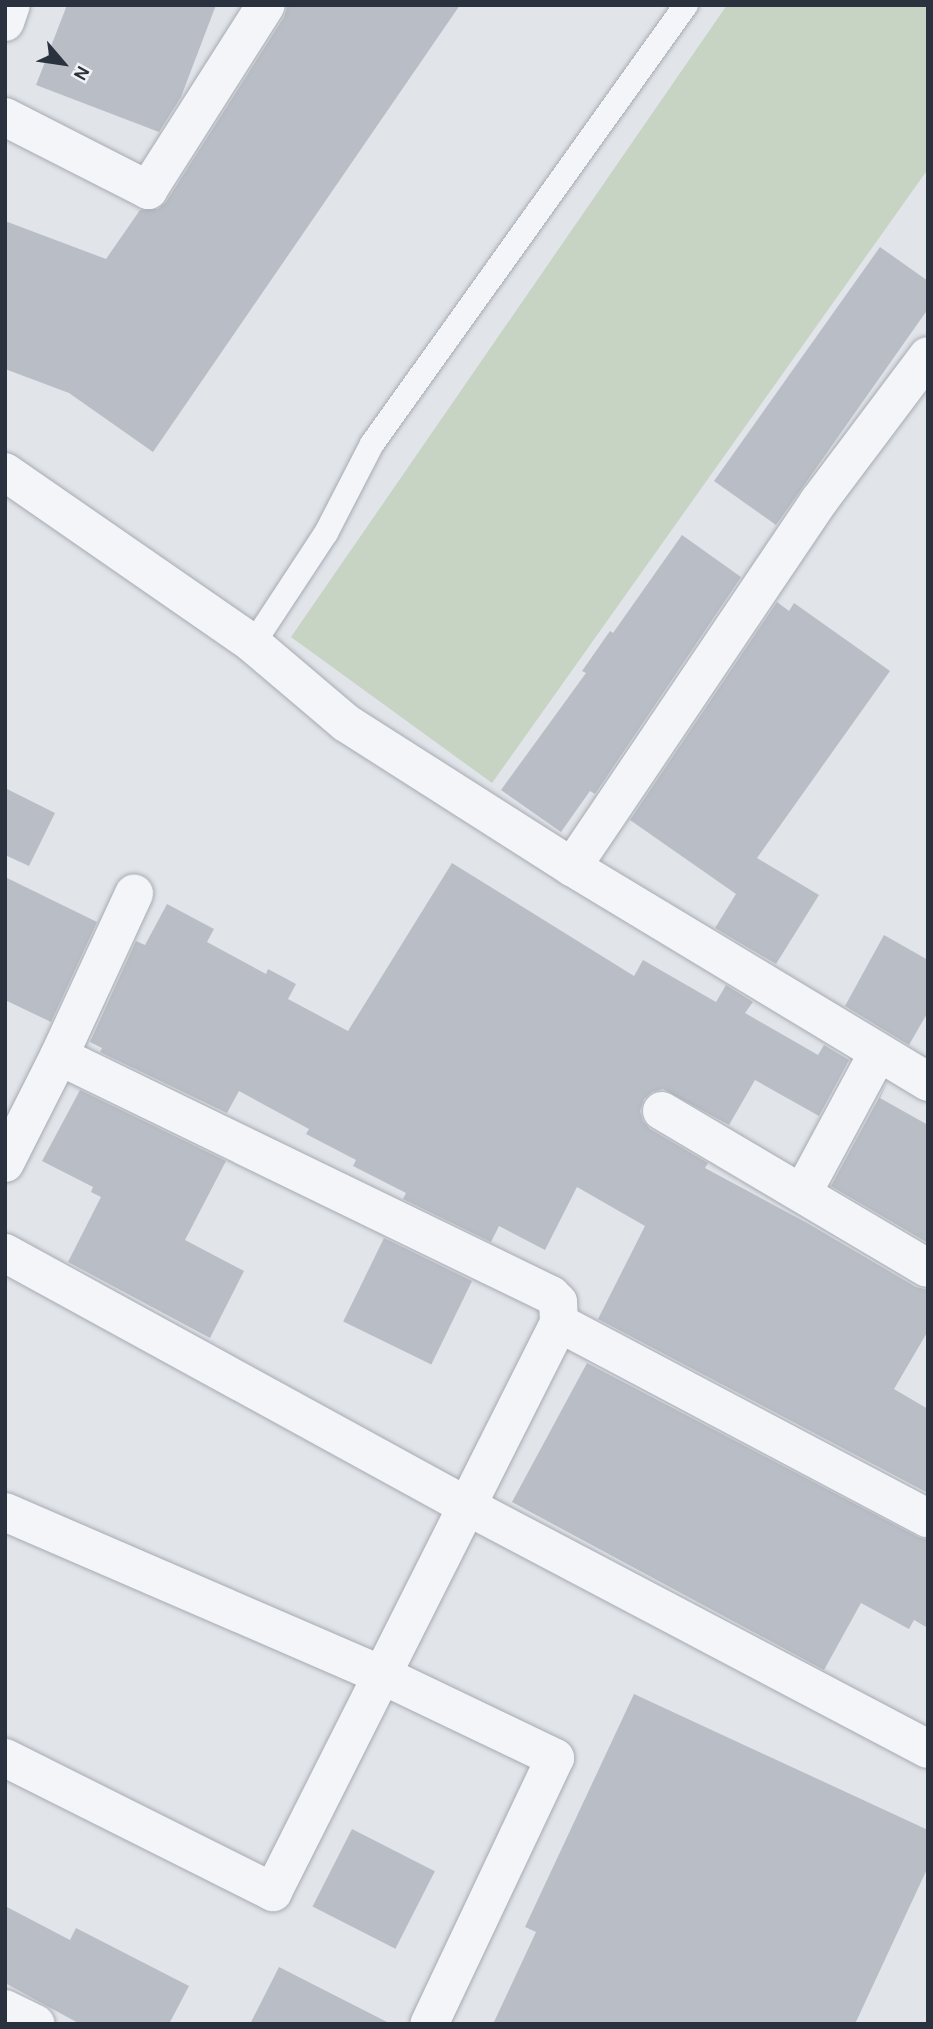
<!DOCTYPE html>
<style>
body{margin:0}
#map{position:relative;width:933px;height:2029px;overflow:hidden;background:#e1e4e9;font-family:Karla,sans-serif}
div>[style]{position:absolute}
.green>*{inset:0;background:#c7d3c3}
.building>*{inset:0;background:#b9bec6;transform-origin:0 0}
.roads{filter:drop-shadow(0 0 2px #a6abb3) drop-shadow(0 0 2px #a6abb3)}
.lane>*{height:24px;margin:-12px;padding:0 12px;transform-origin:12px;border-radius:12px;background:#f4f5f8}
.street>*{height:38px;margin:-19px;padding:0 19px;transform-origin:19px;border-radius:19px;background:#f4f5f8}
span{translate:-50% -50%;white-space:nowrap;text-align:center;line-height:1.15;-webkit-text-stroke:6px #f1f3f7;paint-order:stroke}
.frame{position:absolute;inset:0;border:7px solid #2a3240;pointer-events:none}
.north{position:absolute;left:28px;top:28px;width:70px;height:70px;-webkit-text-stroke:5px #f1f3f7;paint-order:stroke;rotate:119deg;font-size:19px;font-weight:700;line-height:28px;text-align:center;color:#2a3240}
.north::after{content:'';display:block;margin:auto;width:24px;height:32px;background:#2a3240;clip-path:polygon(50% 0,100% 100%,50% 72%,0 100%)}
</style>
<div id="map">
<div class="green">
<i style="clip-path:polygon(727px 5px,928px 5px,928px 169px,492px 783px,291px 637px)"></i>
</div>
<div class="building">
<i style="clip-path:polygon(67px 5px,216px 5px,181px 97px,159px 132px,36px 85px)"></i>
<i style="clip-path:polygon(288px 5px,460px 5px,153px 452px,69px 393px,5px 369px,5px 221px,106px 259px,140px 210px,158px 209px,166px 202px,284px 17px)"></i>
<i style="clip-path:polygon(880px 247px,928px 281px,928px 309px,776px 525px,714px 481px)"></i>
<i style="clip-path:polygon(682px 535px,741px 577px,595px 794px,590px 791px,561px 832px,501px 790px,586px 673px,582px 671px,610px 631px,613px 633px)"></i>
<i style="clip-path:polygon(777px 602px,789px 611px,794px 603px,890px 671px,757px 858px,819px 895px,776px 964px,715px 928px,736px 894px,630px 820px)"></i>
<i style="clip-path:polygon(5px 788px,55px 813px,29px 866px,5px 855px)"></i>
<i style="clip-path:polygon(452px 863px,634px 976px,643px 960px,716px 1002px,726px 985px,753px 1002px,745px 1013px,818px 1055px,824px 1045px,849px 1060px,819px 1116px,755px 1080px,729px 1125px,663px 1089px,652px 1092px,644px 1099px,640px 1111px,643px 1121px,650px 1129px,708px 1163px,705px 1168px,807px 1223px,916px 1287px,928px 1290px,928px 1331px,894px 1389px,928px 1409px,928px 1493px,598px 1319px,645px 1226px,577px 1187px,545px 1250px,499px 1226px,491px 1242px,403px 1199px,406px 1193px,353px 1166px,356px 1160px,306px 1134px,309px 1129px,239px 1091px,227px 1113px,100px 1052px,102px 1048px,90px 1042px,136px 941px,145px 945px,167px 904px,214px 929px,207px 942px,266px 974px,268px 969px,296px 984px,288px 999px,348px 1031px)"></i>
<i style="clip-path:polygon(5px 877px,97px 922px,51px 1022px,5px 1000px)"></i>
<i style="clip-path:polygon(884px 935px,928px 960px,928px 1012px,909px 1045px,845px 1006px)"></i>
<i style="clip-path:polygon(887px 1083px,880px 1098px,928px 1125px,928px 1243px,831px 1186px)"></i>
<i style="clip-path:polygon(80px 1090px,226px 1161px,185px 1240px,244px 1271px,210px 1338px,68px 1262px,101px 1197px,91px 1192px,93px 1187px,42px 1161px)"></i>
<i style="left:384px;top:1238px;width:98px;height:93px;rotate:26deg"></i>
<i style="clip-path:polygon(587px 1363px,918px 1537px,928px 1540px,928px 1628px,914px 1620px,909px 1629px,861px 1603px,824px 1670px,512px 1502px)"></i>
<i style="clip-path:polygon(634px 1694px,928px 1830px,928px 1867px,855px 2024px,493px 2024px,536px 1932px,525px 1927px)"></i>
<i style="left:352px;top:1829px;width:93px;height:87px;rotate:27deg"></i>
<i style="clip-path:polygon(5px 1906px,70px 1940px,76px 1928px,189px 1986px,169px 2024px,80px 2024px,5px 1983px)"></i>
<i style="clip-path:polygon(279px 1967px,391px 2024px,250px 2024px)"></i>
</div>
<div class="roads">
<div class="lane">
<i style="left:253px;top:644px;width:133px;rotate:-56.7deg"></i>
<i style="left:326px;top:533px;width:100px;rotate:-62.7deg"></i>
<i style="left:372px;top:444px;width:540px;rotate:-54.43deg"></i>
</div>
<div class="street">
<i style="left:5px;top:22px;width:18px;rotate:-71deg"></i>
<i style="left:5px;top:117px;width:161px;rotate:27deg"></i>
<i style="left:148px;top:190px;width:219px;rotate:-57.5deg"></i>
<i style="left:5px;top:472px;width:302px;rotate:34.7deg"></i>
<i style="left:253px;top:644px;width:122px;rotate:40.3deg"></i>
<i style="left:346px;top:723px;width:268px;rotate:32.5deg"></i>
<i style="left:572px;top:867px;width:416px;rotate:31.1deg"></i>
<i style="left:572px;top:867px;width:442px;rotate:-56deg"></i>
<i style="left:819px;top:501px;width:181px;rotate:-53.1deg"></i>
<i style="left:59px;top:1056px;width:547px;rotate:25.91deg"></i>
<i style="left:551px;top:1295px;width:10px;rotate:45deg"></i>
<i style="left:558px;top:1302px;width:21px;rotate:87deg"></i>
<i style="left:559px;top:1323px;width:394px;rotate:116.7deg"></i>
<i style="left:382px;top:1675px;width:192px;rotate:25.6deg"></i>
<i style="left:555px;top:1758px;width:294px;rotate:115.3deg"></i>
<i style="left:662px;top:1111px;width:308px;rotate:30.6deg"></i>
<i style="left:5px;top:1163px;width:120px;rotate:-63.2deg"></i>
<i style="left:59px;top:1056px;width:179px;rotate:-65.2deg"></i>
<i style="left:803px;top:1192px;width:158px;rotate:-61.7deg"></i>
<i style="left:5px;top:1253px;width:525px;rotate:28.72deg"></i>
<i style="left:465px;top:1505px;width:523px;rotate:27.79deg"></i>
<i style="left:559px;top:1323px;width:417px;rotate:27.9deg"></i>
<i style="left:5px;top:1512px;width:411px;rotate:23.4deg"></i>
<i style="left:382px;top:1675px;width:243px;rotate:116.7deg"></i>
<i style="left:273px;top:1892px;width:300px;rotate:-153.4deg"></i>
<i style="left:5px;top:2009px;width:34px;rotate:26deg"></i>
</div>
</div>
<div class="frame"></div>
<div class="north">N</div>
</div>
